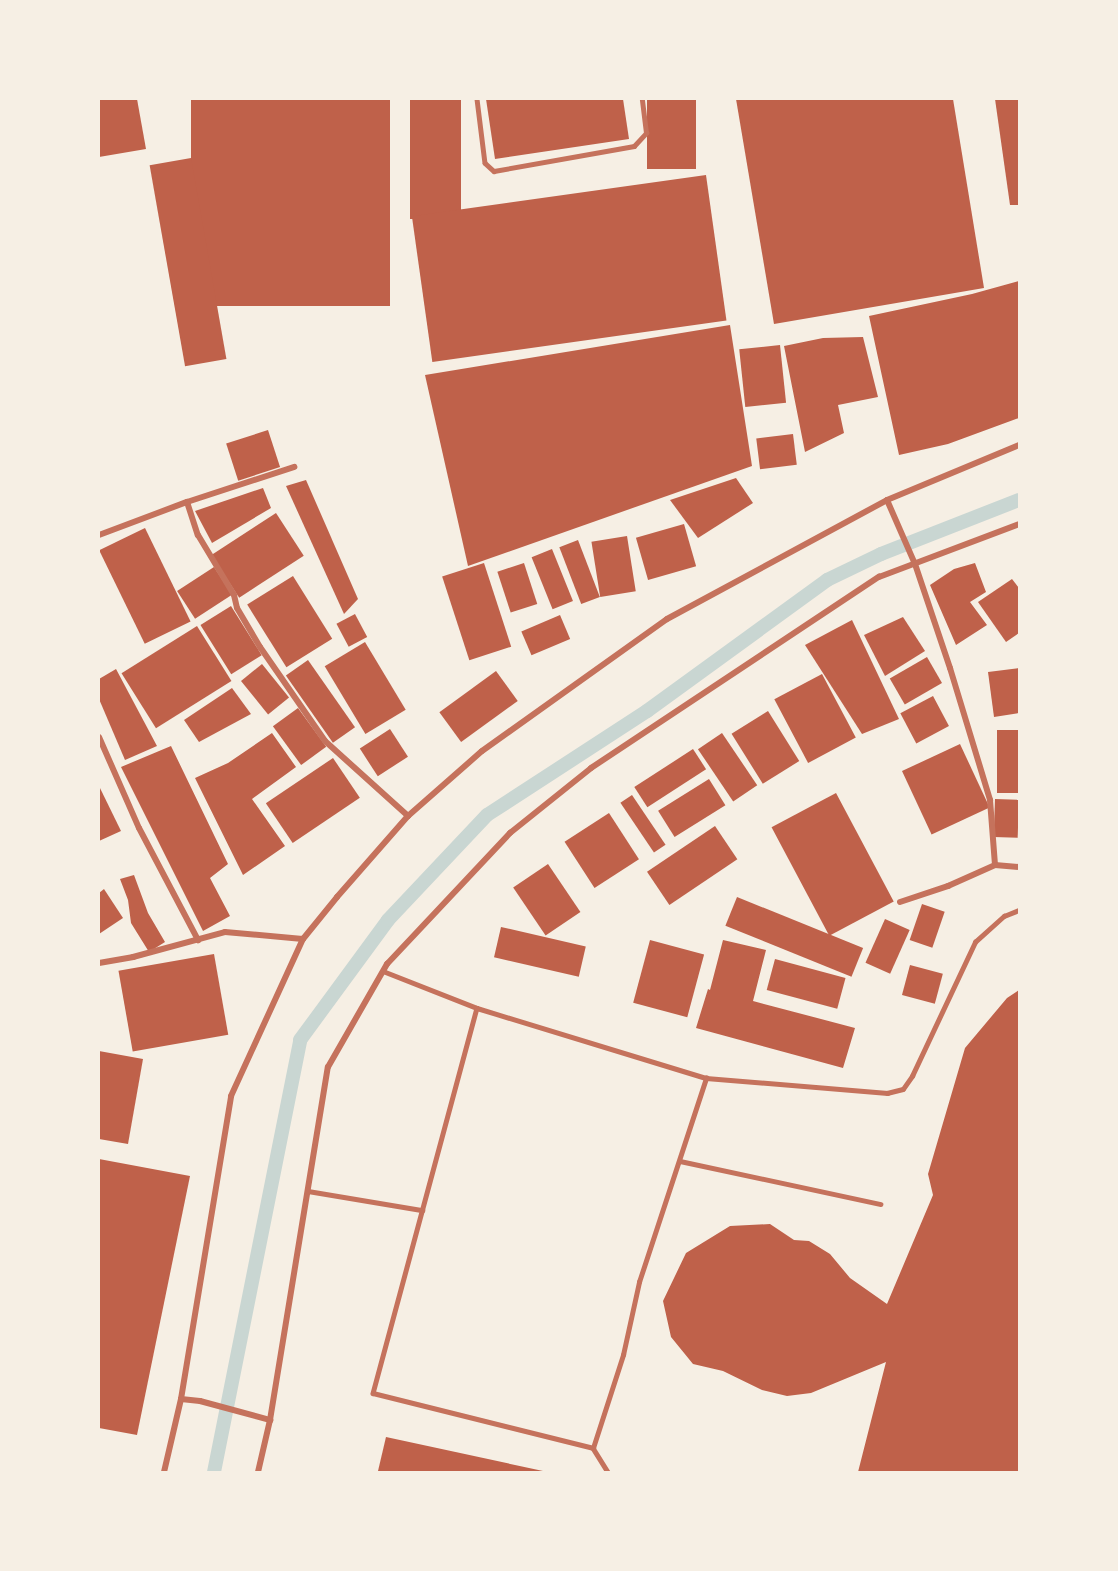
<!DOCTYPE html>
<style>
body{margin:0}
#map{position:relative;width:1118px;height:1571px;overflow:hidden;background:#f6efe4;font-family:Manrope,sans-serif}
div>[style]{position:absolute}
.stream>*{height:14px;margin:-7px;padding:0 7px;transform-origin:7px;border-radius:7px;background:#c9d6d2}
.building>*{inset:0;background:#bf614a;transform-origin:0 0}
.service>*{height:4.5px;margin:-2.25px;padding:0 2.25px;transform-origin:2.25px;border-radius:2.25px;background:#c5725c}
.minor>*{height:6px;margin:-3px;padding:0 3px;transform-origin:3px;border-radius:3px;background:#c5725c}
span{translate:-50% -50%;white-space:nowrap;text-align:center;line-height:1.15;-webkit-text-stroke:4.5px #f6efe4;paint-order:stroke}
.frame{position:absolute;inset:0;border:100px solid #f6efe4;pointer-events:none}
</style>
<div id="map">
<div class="stream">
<i style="left:214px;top:1472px;width:440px;rotate:-78.7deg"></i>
<i style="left:300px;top:1040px;width:149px;rotate:-53.7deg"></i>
<i style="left:388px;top:920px;width:144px;rotate:-46.7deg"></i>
<i style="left:487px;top:815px;width:191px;rotate:-33deg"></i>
<i style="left:647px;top:711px;width:223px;rotate:-36deg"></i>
<i style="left:827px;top:580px;width:60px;rotate:-25.7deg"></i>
<i style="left:881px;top:554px;width:148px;rotate:-21.4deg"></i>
</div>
<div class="building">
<i style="clip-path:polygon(99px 99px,137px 99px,146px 149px,99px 157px)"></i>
<i style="left:191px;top:99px;width:199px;height:207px"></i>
<i style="left:410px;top:99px;width:51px;height:120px"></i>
<i style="clip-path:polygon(486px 99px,623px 99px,629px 139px,495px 159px)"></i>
<i style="left:647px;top:99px;width:49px;height:70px"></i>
<i style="clip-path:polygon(736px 99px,953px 99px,984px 288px,774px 324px)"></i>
<i style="clip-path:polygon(995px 99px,1019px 99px,1019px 205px,1010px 205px)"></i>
<i style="left:191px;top:158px;width:204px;height:42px;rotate:80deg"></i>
<i style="left:706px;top:175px;width:147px;height:297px;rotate:82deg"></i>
<i style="clip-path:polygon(1019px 281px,1019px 418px,948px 444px,899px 455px,869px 316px,972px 294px)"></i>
<i style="clip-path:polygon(730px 325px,752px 466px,468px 566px,425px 375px)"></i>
<i style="clip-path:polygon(863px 337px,878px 397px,838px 405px,844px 433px,805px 452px,784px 346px,823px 338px)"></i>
<i style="left:780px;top:345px;width:58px;height:41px;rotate:84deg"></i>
<i style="left:268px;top:430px;width:39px;height:44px;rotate:72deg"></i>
<i style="left:793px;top:434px;width:31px;height:37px;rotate:83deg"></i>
<i style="clip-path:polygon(736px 478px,753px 503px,698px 538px,670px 500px)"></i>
<i style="clip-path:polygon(306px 480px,358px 599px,344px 614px,286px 486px)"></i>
<i style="clip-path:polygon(263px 488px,271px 508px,212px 543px,195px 511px)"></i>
<i style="left:276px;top:513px;width:51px;height:77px;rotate:57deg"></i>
<i style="left:684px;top:524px;width:44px;height:50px;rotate:74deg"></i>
<i style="left:145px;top:528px;width:104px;height:51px;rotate:64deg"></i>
<i style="left:627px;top:536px;width:56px;height:36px;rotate:81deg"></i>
<i style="left:578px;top:540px;width:61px;height:20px;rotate:69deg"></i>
<i style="left:552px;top:549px;width:56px;height:22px;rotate:68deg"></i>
<i style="left:484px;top:563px;width:88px;height:44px;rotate:72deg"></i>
<i style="left:524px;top:563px;width:43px;height:28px;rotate:72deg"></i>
<i style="clip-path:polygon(975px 563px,986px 592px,970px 602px,987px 625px,956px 645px,930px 585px,954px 569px)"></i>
<i style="left:214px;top:567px;width:33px;height:44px;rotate:57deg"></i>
<i style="left:293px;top:576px;width:74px;height:54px;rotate:58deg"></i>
<i style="clip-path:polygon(1012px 579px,1019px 588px,1019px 633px,1006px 642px,978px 602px)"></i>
<i style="left:231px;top:606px;width:58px;height:36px;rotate:58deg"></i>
<i style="left:355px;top:614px;width:26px;height:21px;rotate:62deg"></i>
<i style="left:560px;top:615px;width:26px;height:42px;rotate:67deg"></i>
<i style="clip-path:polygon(903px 617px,925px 651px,885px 676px,864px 635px)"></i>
<i style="clip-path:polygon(852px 620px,899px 719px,862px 734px,805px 645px)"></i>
<i style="left:197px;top:626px;width:65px;height:89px;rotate:58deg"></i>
<i style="left:365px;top:642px;width:79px;height:47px;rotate:59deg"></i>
<i style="left:927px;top:657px;width:30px;height:43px;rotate:60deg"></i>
<i style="left:308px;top:660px;width:82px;height:27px;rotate:55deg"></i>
<i style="left:262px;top:664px;width:43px;height:27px;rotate:51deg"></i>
<i style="clip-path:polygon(1019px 668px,1019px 713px,994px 717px,988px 672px)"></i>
<i style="clip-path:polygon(116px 669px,157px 746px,125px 760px,99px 699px,99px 679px)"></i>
<i style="left:496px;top:671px;width:37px;height:70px;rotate:54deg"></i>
<i style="left:822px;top:674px;width:72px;height:54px;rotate:62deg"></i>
<i style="clip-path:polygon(232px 688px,251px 714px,199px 742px,184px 720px)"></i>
<i style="left:933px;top:696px;width:34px;height:37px;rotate:62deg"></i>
<i style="left:298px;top:708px;width:48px;height:31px;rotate:54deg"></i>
<i style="left:768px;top:711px;width:59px;height:43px;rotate:58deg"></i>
<i style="left:390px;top:729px;width:33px;height:36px;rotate:57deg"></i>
<i style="left:997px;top:730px;width:22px;height:63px"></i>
<i style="clip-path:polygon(272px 733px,296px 767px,252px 799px,285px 846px,243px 875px,195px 778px,228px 763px)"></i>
<i style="left:722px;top:733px;width:63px;height:29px;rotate:56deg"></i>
<i style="left:960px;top:744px;width:70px;height:64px;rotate:65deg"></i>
<i style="clip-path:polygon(171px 746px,228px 864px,210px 878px,230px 916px,203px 931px,121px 767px)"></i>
<i style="left:693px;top:749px;width:24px;height:70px;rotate:57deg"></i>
<i style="left:333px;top:758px;width:48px;height:81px;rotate:56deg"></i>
<i style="left:709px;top:779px;width:31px;height:60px;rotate:58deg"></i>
<i style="clip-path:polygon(99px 786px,121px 831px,99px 841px)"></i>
<i style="left:836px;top:793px;width:123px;height:73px;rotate:62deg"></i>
<i style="left:632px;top:795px;width:60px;height:14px;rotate:56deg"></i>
<i style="left:995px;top:799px;width:24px;height:38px;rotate:2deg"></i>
<i style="left:609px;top:813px;width:55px;height:53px;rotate:57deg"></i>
<i style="left:715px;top:826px;width:40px;height:82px;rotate:56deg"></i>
<i style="left:548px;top:864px;width:58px;height:42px;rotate:56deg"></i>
<i style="clip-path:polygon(134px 875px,148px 913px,165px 942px,149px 952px,131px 923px,128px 900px,120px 879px)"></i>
<i style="clip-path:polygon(104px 889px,123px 918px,99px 934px,99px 893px)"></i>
<i style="left:737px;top:897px;width:136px;height:31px;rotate:22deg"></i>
<i style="left:922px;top:904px;width:24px;height:38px;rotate:19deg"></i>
<i style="left:885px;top:919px;width:27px;height:48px;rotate:24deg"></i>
<i style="left:501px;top:927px;width:87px;height:31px;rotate:13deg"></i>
<i style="left:650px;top:940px;width:56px;height:65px;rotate:15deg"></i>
<i style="clip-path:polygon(723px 940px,766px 950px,753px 1001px,855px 1028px,843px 1068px,696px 1028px,708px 989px,710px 990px)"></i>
<i style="left:214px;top:954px;width:82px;height:97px;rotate:80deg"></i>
<i style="left:775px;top:959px;width:73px;height:32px;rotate:15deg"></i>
<i style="left:910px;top:965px;width:34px;height:31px;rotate:15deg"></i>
<i style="clip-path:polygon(1019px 990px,1019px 1472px,858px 1472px,886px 1362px,811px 1393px,787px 1396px,762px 1390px,723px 1371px,693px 1364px,671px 1337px,663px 1301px,686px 1253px,730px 1226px,770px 1224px,794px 1240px,809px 1241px,830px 1254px,850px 1278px,887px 1304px,933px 1195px,928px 1174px,965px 1048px,1007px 998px)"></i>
<i style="clip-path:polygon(99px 1051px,143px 1059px,128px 1144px,99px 1139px)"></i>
<i style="clip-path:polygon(99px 1159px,190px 1176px,137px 1435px,99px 1428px)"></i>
<i style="clip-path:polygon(386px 1437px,543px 1471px,543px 1472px,378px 1471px)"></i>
</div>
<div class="service">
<i style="left:477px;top:99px;width:64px;rotate:82.9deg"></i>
<i style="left:485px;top:163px;width:12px;rotate:42deg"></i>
<i style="left:494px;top:171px;width:142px;rotate:-10.1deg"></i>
<i style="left:634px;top:146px;width:18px;rotate:-47deg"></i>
<i style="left:646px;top:133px;width:34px;rotate:-97deg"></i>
<i style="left:383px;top:971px;width:101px;rotate:21.5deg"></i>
<i style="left:477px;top:1008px;width:239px;rotate:17deg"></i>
<i style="left:706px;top:1078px;width:182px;rotate:4.7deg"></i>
<i style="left:887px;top:1093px;width:16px;rotate:-14deg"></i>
<i style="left:903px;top:1089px;width:16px;rotate:-55deg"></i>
<i style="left:912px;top:1076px;width:148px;rotate:-64.8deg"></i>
<i style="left:975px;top:942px;width:39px;rotate:-42deg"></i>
<i style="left:1004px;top:916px;width:16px;rotate:-22deg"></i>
<i style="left:477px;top:1008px;width:399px;rotate:105.1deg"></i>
<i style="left:373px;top:1393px;width:227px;rotate:14deg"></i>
<i style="left:593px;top:1448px;width:28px;rotate:58deg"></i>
<i style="left:680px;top:1161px;width:205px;rotate:12.1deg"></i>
<i style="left:308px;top:1191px;width:116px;rotate:9.5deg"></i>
<i style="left:593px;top:1448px;width:98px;rotate:-72.1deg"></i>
<i style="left:623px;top:1355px;width:75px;rotate:-77.6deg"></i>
<i style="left:639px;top:1282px;width:215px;rotate:-71.8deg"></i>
</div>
<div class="minor">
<i style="left:887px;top:500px;width:70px;rotate:66.4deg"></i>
<i style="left:915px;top:564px;width:110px;rotate:71.4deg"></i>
<i style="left:950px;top:668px;width:138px;rotate:73.1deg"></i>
<i style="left:990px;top:800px;width:65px;rotate:85.6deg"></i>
<i style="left:187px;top:502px;width:35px;rotate:72deg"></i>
<i style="left:198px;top:535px;width:70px;rotate:59deg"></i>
<i style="left:234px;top:595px;width:13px;rotate:77deg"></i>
<i style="left:237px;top:608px;width:45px;rotate:59.5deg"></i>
<i style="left:260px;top:647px;width:114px;rotate:55.3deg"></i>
<i style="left:325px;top:741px;width:112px;rotate:42.1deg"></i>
<i style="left:99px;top:535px;width:94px;rotate:-20.6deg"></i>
<i style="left:187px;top:502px;width:113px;rotate:-18.1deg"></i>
<i style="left:99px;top:737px;width:99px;rotate:66.3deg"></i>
<i style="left:139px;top:828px;width:127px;rotate:62.2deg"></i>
<i style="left:900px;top:902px;width:51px;rotate:-18.4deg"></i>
<i style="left:948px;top:886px;width:51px;rotate:-24.1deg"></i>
<i style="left:995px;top:865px;width:24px;rotate:5deg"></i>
<i style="left:99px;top:963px;width:35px;rotate:-10deg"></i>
<i style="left:133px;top:957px;width:95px;rotate:-15.2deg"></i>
<i style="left:225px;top:932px;width:78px;rotate:5.1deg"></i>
<i style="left:181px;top:1399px;width:19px;rotate:6deg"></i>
<i style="left:200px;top:1401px;width:73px;rotate:15.2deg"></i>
<i style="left:164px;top:1472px;width:75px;rotate:-76.9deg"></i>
<i style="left:181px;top:1399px;width:307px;rotate:-80.6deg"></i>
<i style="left:231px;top:1096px;width:173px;rotate:-65.4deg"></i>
<i style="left:303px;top:939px;width:54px;rotate:-51deg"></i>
<i style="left:337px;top:897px;width:108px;rotate:-48.8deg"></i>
<i style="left:408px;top:816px;width:98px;rotate:-41.3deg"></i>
<i style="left:482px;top:751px;width:227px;rotate:-35.5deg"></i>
<i style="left:667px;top:619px;width:250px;rotate:-28.4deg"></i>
<i style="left:887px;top:500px;width:143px;rotate:-22.6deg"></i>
<i style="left:258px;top:1472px;width:53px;rotate:-77deg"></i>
<i style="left:270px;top:1420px;width:358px;rotate:-80.7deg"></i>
<i style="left:328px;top:1067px;width:119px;rotate:-60.2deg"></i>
<i style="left:387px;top:964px;width:180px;rotate:-46.8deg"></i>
<i style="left:510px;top:833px;width:104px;rotate:-38.7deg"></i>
<i style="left:591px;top:768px;width:346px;rotate:-33.6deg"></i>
<i style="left:879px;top:577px;width:150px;rotate:-20.7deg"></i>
</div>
<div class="frame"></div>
</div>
